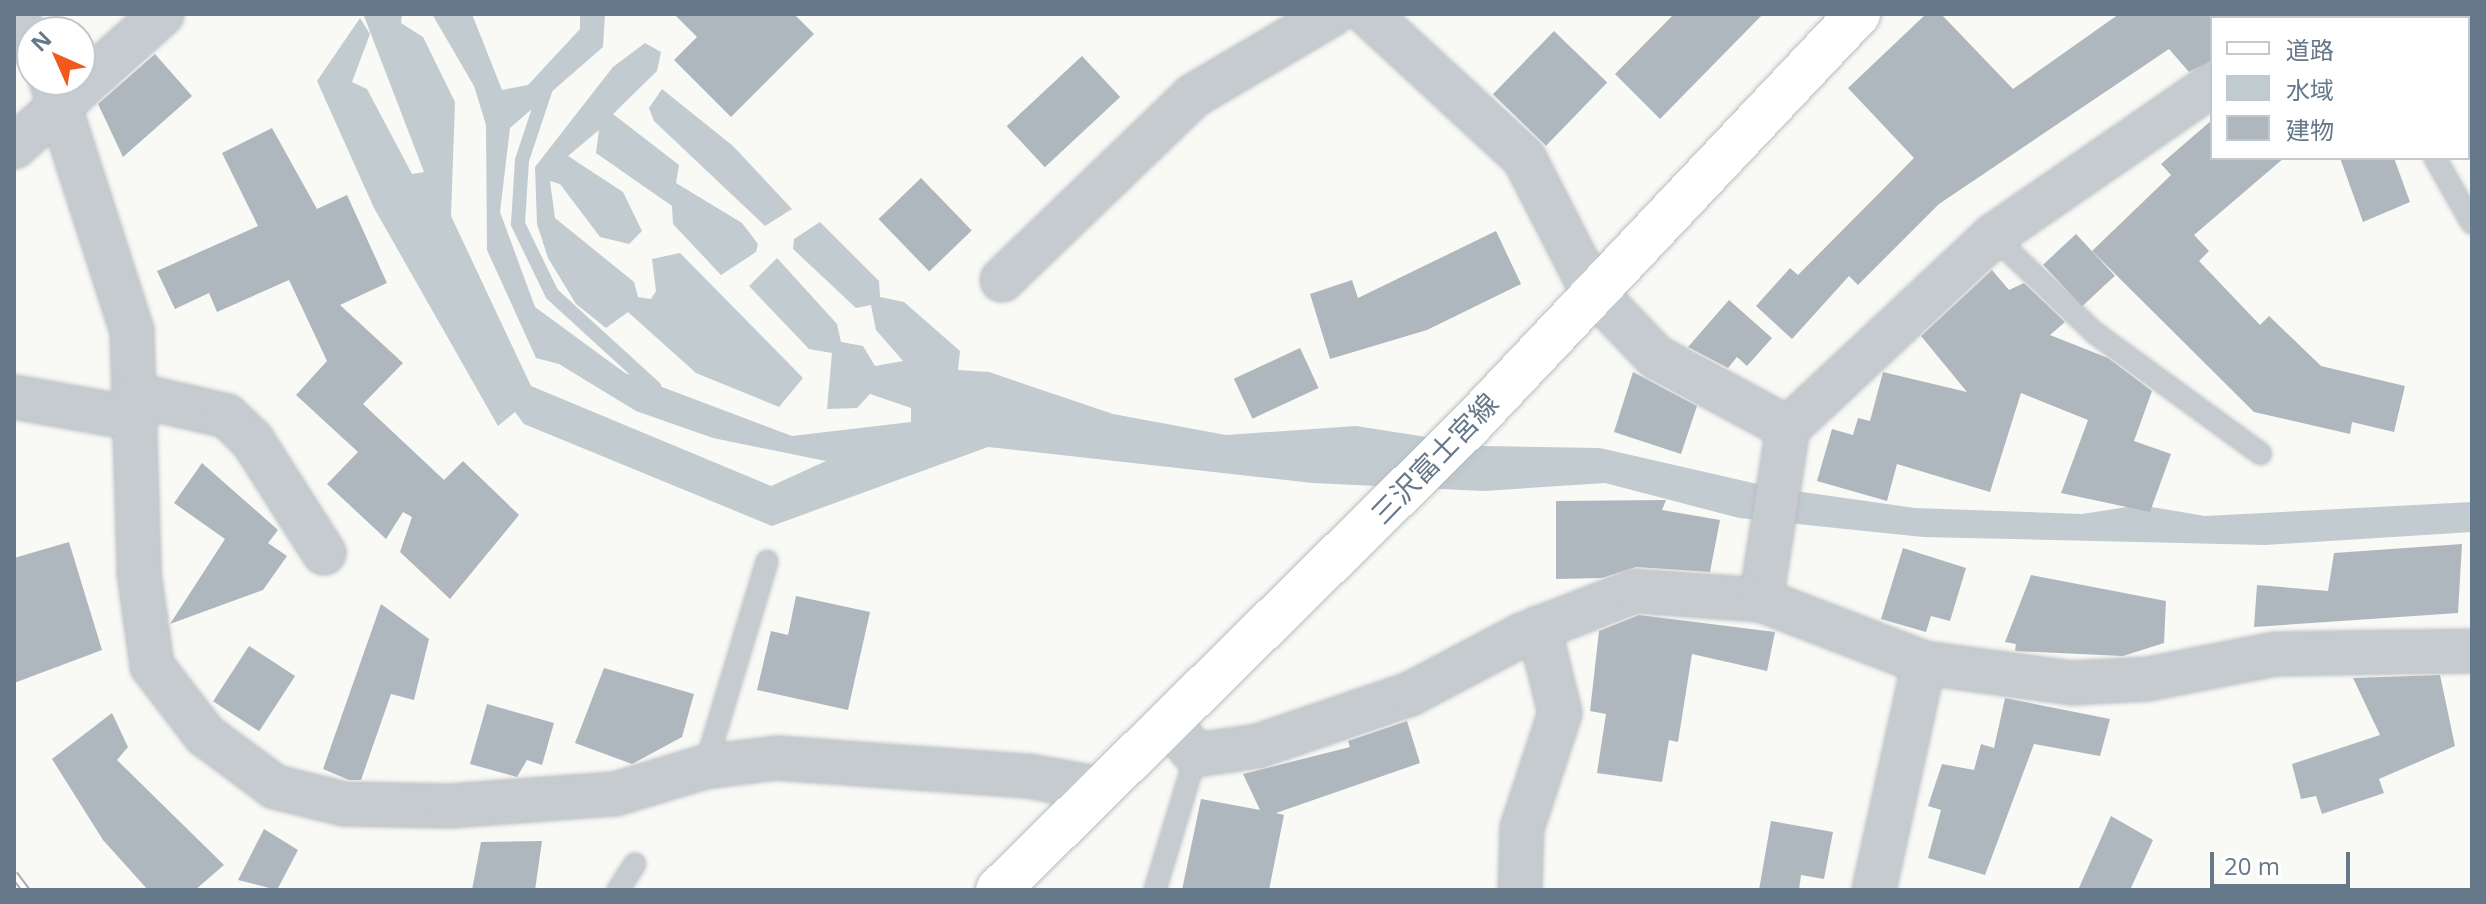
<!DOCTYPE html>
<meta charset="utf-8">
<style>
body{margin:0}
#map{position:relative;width:2486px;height:904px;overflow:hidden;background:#f9f9f6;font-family:"Open Sans","Noto Sans JP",sans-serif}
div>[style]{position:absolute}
.water>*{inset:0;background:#c1cbd0}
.stream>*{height:14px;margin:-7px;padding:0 7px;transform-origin:7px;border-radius:7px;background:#c1cbd0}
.building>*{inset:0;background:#afb7be;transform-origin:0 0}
.roads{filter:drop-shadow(0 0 2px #b8bec3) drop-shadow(0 0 2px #b8bec3)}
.lane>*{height:20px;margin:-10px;padding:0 10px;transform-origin:10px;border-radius:10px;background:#c6cbcf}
.street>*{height:42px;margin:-21px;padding:0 21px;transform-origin:21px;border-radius:21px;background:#c6cbcf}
.secondary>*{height:44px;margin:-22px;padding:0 22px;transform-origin:22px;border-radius:22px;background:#fff}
.rail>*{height:9px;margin-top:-4.5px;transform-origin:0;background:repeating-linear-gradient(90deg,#fff 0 18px,#a6adb4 0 36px);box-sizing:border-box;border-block:2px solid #a6adb4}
span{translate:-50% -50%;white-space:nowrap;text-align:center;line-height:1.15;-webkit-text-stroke:8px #fff;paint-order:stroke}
.street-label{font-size:28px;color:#65788a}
.frame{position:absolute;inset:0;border:16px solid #65788a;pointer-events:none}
.legend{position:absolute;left:2210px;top:16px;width:260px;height:144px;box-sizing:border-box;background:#fff;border:2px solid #c1c9d0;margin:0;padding:10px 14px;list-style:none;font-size:24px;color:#65788a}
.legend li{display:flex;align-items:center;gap:16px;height:40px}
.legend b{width:40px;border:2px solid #c1c9d0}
.north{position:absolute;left:16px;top:16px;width:80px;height:80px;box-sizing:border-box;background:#fff;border:2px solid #c1c9d0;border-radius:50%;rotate:315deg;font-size:22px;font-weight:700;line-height:32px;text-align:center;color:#65788a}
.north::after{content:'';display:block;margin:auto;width:28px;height:36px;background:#f3591c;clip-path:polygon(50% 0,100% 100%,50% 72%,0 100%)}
.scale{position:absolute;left:2210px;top:852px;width:140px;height:36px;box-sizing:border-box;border:4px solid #65788a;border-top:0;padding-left:10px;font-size:24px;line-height:28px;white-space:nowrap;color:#65788a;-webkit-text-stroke:6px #fff;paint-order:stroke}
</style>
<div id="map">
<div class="water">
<i style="clip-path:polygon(402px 14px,401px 23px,423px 37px,455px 102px,451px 216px,531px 386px,771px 486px,826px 461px,713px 438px,636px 411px,559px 364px,536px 358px,487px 250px,486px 125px,474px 86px,432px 14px,472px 14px,502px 90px,528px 85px,580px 29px,580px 14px,605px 14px,603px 47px,510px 128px,500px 212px,535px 307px,625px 373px,792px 436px,911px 422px,911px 408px,870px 394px,857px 408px,827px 409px,832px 353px,809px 349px,749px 286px,777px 258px,837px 324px,841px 342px,863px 346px,875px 366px,903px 361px,876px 330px,871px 305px,856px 308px,793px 249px,794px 239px,820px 222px,879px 281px,880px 297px,904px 302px,960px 351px,958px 370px,989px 372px,1113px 414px,1226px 435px,1356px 426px,1484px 446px,1600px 448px,1775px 488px,1915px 508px,2082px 514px,2140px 505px,2205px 516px,2472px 502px,2472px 532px,2265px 545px,1923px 537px,1739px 518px,1605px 483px,1484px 491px,1313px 483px,988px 447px,772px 526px,524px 424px,515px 412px,498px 426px,374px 208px,317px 81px,360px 18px,370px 34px,352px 82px,367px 89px,412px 174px,424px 172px,364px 16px)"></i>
<i style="clip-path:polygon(645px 43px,661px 52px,657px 71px,613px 114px,679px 165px,676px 183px,742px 223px,758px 244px,756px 252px,721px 275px,673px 224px,672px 206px,596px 153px,599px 130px,568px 156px,623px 192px,642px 231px,629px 244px,600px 237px,560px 184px,550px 181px,555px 218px,634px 282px,638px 297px,651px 299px,656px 291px,652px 259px,680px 253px,803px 378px,779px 407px,696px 373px,628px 312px,606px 328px,576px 304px,548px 258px,537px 224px,535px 167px,613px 67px)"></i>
<i style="clip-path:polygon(662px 89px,733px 146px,792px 209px,765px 226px,654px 121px,649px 108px)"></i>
</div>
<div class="stream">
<i style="left:549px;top:79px;width:85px;rotate:108.4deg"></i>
<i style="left:522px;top:160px;width:64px;rotate:93.6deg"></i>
<i style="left:518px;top:224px;width:78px;rotate:64.1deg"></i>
<i style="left:552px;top:294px;width:139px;rotate:42.4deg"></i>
</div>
<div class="building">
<i style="clip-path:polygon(674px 14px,794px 14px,814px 34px,731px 117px,674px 60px,697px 37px)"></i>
<i style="clip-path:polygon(1674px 14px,1763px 14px,1660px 119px,1615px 74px)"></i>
<i style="clip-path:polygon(1926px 14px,1941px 14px,2013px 89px,2119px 14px,2218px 14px,2212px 61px,2189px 72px,2169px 49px,1939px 204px,1858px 285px,1849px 276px,1792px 339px,1756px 306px,1790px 268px,1798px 275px,1914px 158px,1848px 88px)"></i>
<i style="left:1554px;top:31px;width:74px;height:88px;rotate:44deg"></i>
<i style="clip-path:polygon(155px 54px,192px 96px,123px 157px,98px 104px)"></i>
<i style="left:1082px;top:56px;width:56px;height:103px;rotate:47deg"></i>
<i style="clip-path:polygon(2212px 120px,2212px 158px,2284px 158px,2194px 235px,2209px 251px,2199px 261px,2260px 325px,2269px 316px,2321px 366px,2405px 386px,2394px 432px,2352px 422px,2350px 434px,2254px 412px,2092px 251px,2171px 175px,2161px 164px)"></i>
<i style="clip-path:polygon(272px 128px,317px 209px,347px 195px,387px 283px,340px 305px,403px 363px,363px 404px,444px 480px,463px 461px,519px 515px,450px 599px,400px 552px,412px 517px,403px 512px,386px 539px,327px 484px,358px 452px,296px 395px,327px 361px,289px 280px,217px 312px,209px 293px,175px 309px,157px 271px,258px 226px,222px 153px)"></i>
<i style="clip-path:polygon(2340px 158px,2394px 158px,2410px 202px,2363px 222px)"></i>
<i style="left:921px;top:178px;width:73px;height:59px;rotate:46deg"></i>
<i style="clip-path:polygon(1496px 231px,1521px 284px,1427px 330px,1330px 359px,1310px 294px,1352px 280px,1358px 298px)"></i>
<i style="left:2076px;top:234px;width:57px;height:45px;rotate:47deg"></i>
<i style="clip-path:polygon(1992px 270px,2009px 290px,2024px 283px,2065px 322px,2050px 335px,2108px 358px,2152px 391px,2134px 441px,2171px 454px,2150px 512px,2061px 493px,2088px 420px,2021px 393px,1990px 492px,1897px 464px,1887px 501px,1817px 481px,1832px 429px,1853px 435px,1858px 418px,1870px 421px,1883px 372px,1967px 392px,1921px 336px)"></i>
<i style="clip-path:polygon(1729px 300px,1772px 338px,1747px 366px,1737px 357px,1728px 368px,1688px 347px)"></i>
<i style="left:1300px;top:348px;width:44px;height:73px;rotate:65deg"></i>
<i style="clip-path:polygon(1633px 372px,1697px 406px,1681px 454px,1614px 432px)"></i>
<i style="clip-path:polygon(202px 463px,278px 530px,268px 543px,287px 556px,263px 590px,170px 624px,225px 539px,174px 503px)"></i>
<i style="clip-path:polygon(1666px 500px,1662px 510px,1720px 520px,1710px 572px,1636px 567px,1602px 578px,1556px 579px,1556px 501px)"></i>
<i style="clip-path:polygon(69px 542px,102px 650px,14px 683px,14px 558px)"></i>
<i style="clip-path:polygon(2462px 544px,2458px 613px,2254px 627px,2257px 585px,2328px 591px,2334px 553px)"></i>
<i style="clip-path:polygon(1903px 548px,1966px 568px,1950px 621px,1931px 616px,1926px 632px,1881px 619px)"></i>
<i style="clip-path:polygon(2031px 575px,2166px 601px,2164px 643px,2123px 656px,2015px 651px,2016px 644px,2005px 642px)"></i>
<i style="clip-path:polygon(796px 596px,870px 612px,848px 710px,757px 690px,771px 631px,788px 635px)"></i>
<i style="clip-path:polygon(381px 604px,429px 639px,414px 700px,391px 694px,361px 780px,349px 780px,323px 769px)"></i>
<i style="clip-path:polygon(1639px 615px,1775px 632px,1767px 671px,1692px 654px,1678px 742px,1669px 740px,1662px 782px,1597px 773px,1606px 714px,1590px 711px,1599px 631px)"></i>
<i style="left:249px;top:646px;width:55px;height:66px;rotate:33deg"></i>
<i style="clip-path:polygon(604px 668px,694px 694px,682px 737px,632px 764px,575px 743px)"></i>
<i style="clip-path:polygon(2440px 675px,2455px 746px,2379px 779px,2384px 793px,2322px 814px,2316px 796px,2301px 799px,2292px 764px,2380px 735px,2353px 678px)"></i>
<i style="clip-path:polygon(2005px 698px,2110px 719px,2100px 756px,2034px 744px,1985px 875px,1928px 858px,1941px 810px,1928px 806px,1942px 764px,1974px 770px,1981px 744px,1994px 748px)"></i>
<i style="clip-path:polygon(487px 704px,554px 723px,542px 765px,527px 760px,517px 777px,470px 764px)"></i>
<i style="clip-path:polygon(112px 713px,128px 747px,117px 760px,224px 865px,195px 890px,148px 890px,103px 840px,52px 759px)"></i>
<i style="clip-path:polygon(1407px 721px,1420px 763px,1276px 813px,1284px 815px,1269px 890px,1182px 890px,1201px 799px,1260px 810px,1243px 774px,1350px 747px,1348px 741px)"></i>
<i style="clip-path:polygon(2111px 816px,2153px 840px,2130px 890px,2078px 890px)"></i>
<i style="clip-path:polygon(1771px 821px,1833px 832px,1824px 879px,1801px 875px,1799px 890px,1759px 890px)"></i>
<i style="clip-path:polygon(264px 829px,298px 850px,277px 890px,238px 880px)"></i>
<i style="clip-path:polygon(542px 841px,535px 890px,472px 890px,481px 842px)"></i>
</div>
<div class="roads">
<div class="lane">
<i style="left:2354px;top:14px;width:4px;rotate:63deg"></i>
<i style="left:2435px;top:158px;width:75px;rotate:60.4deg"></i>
<i style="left:1993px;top:236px;width:141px;rotate:43.6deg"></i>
<i style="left:2095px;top:333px;width:205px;rotate:36.1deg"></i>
<i style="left:705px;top:767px;width:215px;rotate:-73.2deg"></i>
<i style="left:618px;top:890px;width:31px;rotate:-57deg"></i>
<i style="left:1155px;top:890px;width:141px;rotate:-73.1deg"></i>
</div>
<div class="street">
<i style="left:14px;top:14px;width:37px;rotate:61deg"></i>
<i style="left:1368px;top:14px;width:212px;rotate:42.7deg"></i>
<i style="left:1524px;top:158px;width:147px;rotate:62.9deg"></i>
<i style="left:1591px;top:289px;width:94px;rotate:46.3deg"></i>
<i style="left:1656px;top:357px;width:150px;rotate:28.3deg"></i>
<i style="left:1788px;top:428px;width:281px;rotate:-43.1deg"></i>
<i style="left:1993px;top:236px;width:266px;rotate:-34.6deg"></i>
<i style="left:2309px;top:18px;width:7px;rotate:-34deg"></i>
<i style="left:51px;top:80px;width:264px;rotate:72.1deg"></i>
<i style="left:132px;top:331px;width:242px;rotate:88.3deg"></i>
<i style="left:139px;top:573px;width:94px;rotate:82deg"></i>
<i style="left:152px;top:666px;width:87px;rotate:52.5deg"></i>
<i style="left:205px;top:735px;width:87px;rotate:36.6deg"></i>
<i style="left:275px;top:787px;width:71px;rotate:13.8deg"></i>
<i style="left:344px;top:804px;width:106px;rotate:1.1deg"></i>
<i style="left:450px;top:806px;width:165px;rotate:-4.2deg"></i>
<i style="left:615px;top:794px;width:94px;rotate:-16.7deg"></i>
<i style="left:705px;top:767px;width:72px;rotate:-7.2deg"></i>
<i style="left:776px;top:758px;width:253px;rotate:4.1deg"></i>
<i style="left:1028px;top:776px;width:74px;rotate:10.1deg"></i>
<i style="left:14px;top:147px;width:199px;rotate:-41.9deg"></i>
<i style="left:1002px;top:280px;width:265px;rotate:-43.9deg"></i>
<i style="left:1193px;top:96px;width:161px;rotate:-30.5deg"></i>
<i style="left:136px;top:395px;width:93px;rotate:13deg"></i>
<i style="left:227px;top:416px;width:35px;rotate:44deg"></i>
<i style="left:252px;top:440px;width:134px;rotate:57.5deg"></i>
<i style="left:14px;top:397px;width:125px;rotate:10.1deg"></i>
<i style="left:1761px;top:600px;width:174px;rotate:-81.1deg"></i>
<i style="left:1168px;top:722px;width:43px;rotate:49.7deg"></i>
<i style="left:1196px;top:755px;width:63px;rotate:-8.3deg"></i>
<i style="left:1258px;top:746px;width:161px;rotate:-18.9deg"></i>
<i style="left:1410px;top:694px;width:127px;rotate:-27.8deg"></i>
<i style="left:1522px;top:635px;width:121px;rotate:-21.3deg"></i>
<i style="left:1635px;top:591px;width:126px;rotate:4.1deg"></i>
<i style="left:1761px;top:600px;width:175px;rotate:21.1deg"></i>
<i style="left:1924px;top:663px;width:149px;rotate:7.7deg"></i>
<i style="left:2072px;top:683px;width:76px;rotate:-3deg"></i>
<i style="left:2148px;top:679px;width:130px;rotate:-11.1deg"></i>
<i style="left:2276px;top:654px;width:196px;rotate:-0.9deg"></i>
<i style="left:1520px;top:890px;width:62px;rotate:-88.2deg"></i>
<i style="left:1522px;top:828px;width:121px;rotate:-71.7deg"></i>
<i style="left:1560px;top:713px;width:88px;rotate:-103.9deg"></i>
<i style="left:1874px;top:890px;width:232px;rotate:-77.6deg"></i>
</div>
<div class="secondary">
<i style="left:998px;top:890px;width:664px;rotate:-44.57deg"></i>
<i style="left:1471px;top:424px;width:564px;rotate:-46.65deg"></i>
</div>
</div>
<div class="rail">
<i style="left:14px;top:874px;width:20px;rotate:53deg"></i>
</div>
<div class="street-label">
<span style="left:1434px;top:458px;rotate:-46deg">三沢富士宮線</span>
</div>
<div class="frame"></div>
<ul class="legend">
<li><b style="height:10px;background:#fff"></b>道路</li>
<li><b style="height:22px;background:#c1cbd0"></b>水域</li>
<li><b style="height:22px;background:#afb7be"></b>建物</li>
</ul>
<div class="north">N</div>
<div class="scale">20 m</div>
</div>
